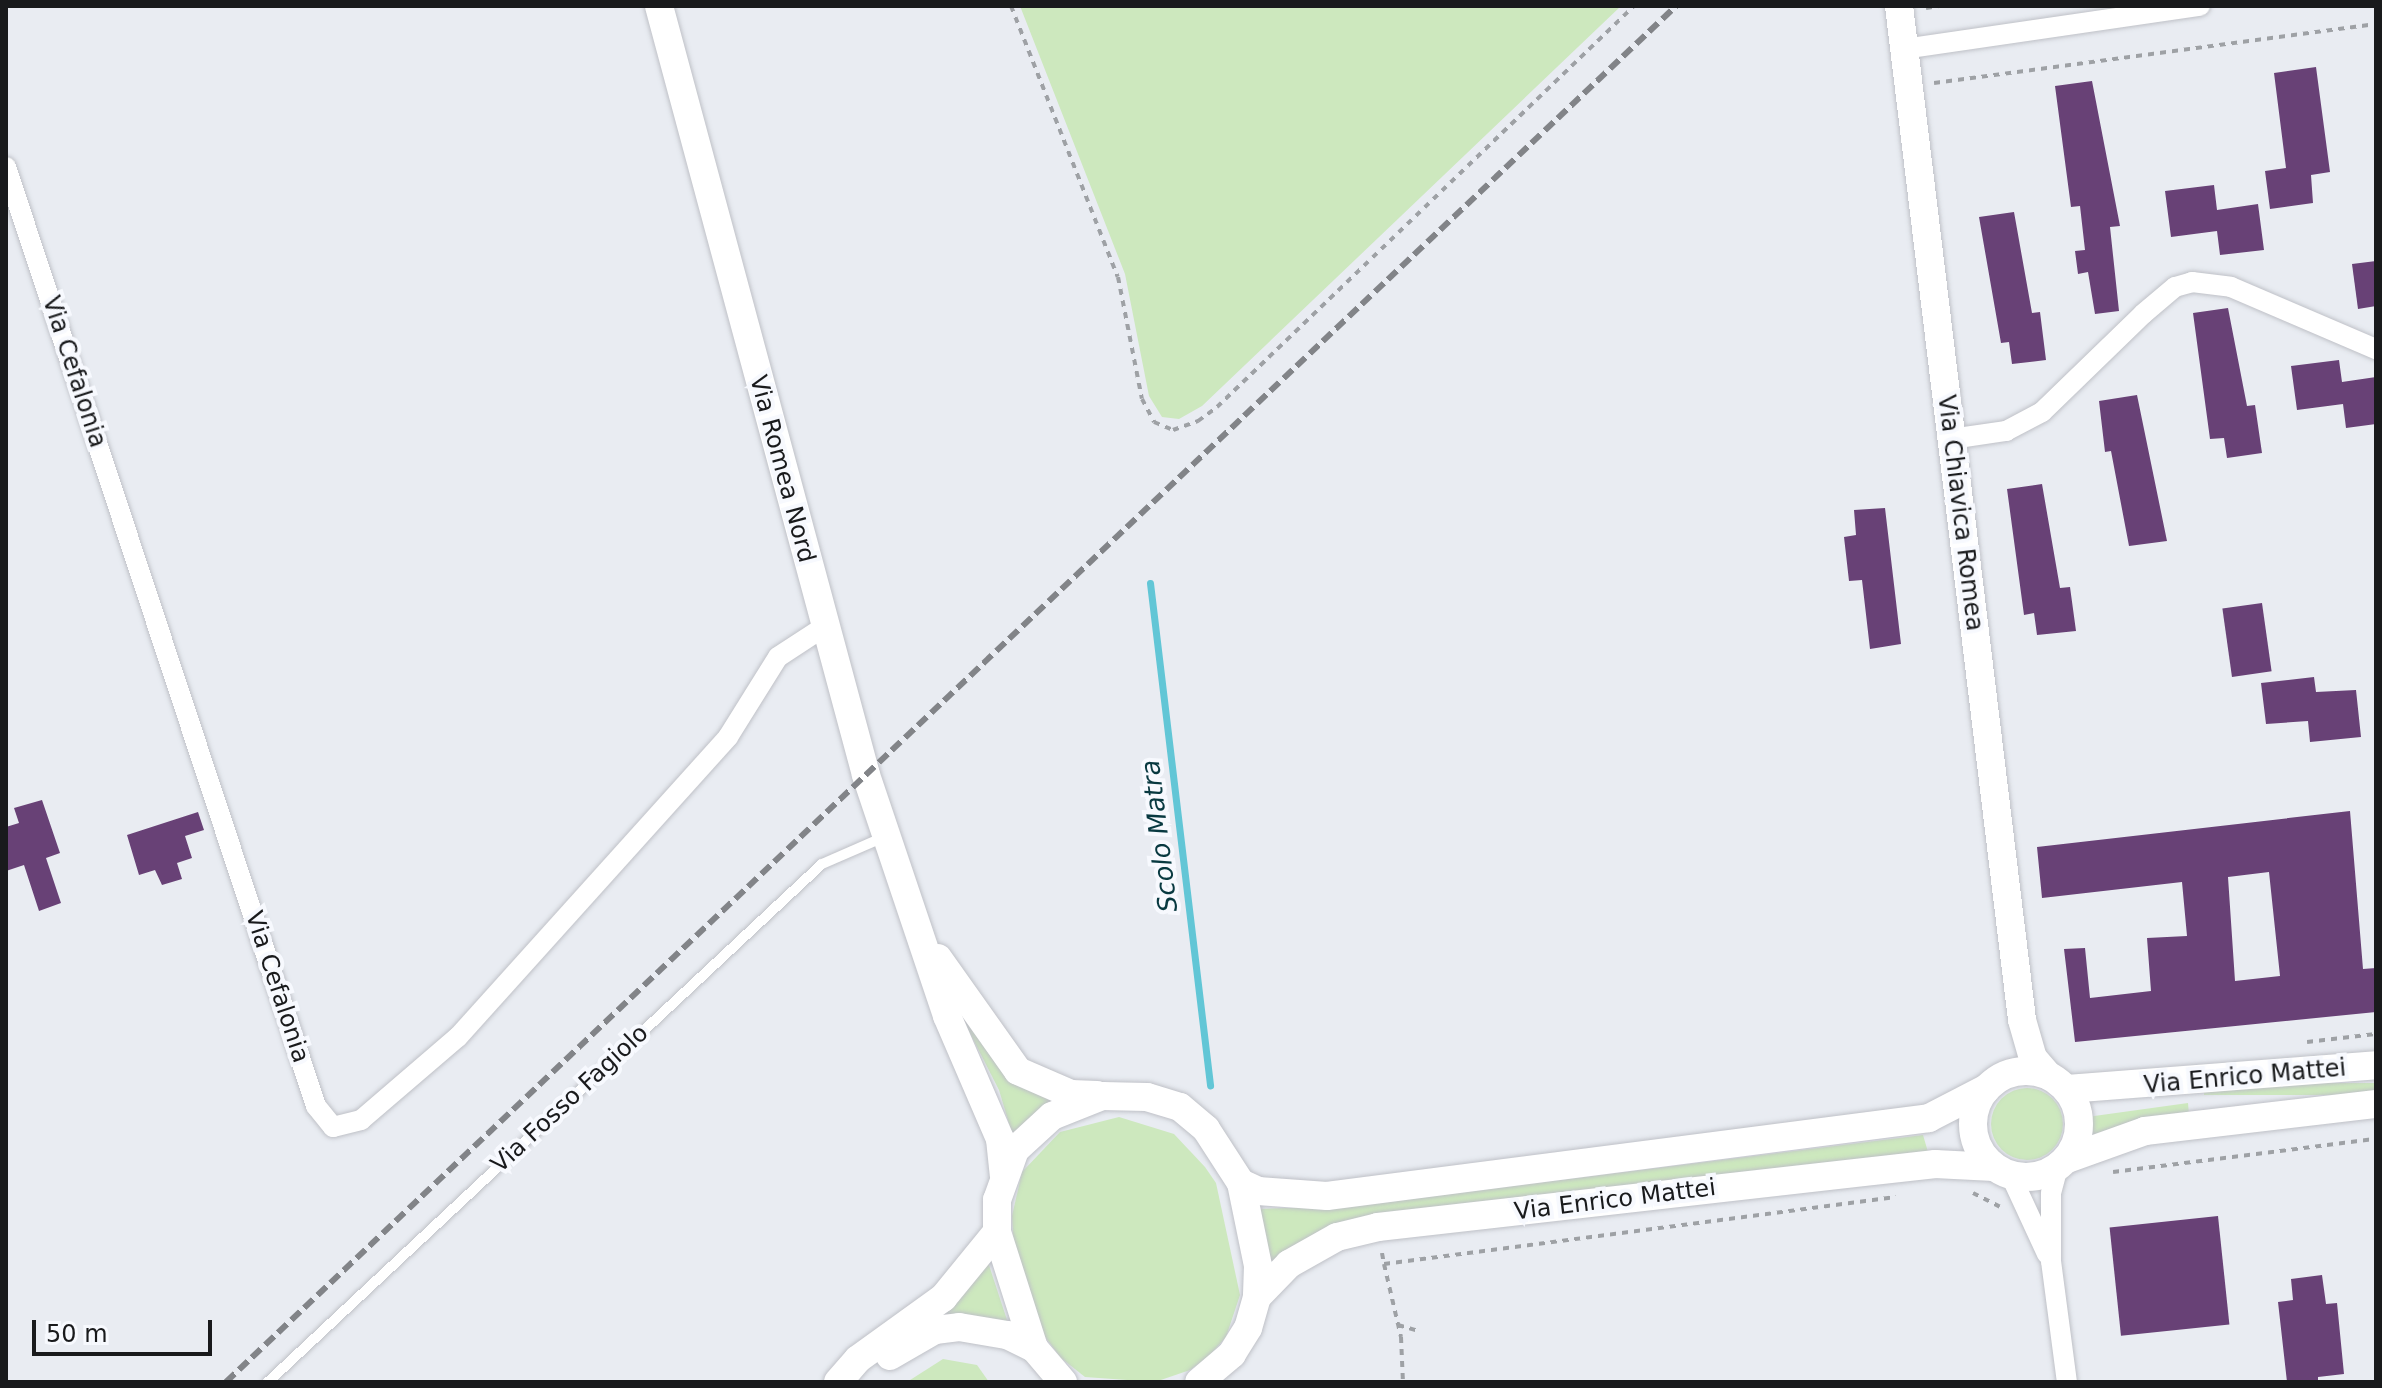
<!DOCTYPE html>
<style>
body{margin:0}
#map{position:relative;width:2382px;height:1388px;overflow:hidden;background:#e9ecf2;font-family:"DejaVu Sans",sans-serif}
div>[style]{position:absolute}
.green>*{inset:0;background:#cde8be;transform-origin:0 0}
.round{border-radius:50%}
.stream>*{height:7px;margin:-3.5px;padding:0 3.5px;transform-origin:3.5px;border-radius:3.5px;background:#62c6d6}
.building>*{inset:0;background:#684176;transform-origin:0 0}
.path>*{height:4px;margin-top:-2px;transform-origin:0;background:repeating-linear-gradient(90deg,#9ea1a5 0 6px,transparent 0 12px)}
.roads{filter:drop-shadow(0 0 2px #bfc1c7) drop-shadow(0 0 2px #bfc1c7)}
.lane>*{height:10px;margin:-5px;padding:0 5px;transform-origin:5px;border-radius:5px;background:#fff}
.street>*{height:20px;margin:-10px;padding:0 10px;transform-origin:10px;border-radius:10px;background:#fff}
.secondary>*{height:28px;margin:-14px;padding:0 14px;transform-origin:14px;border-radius:14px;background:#fff}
.secondary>.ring{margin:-14px;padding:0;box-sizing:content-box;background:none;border:28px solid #fff;border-radius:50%}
.rail>*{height:6px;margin-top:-3px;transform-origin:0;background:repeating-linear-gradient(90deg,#828488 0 12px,transparent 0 18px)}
span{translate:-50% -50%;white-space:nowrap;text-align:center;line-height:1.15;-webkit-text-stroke:8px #f7f9fe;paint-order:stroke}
.street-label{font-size:24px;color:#191a1c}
.water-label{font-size:26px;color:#083940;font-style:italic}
.frame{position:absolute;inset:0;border:8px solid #191a1c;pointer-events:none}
.scale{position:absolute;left:32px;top:1320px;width:180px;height:36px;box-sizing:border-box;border:4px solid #191a1c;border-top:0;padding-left:10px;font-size:24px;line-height:28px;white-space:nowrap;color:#191a1c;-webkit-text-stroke:6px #f7f9fe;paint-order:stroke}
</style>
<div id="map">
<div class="green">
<i style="clip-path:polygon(1020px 6px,1621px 6px,1202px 406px,1179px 419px,1162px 417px,1149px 396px,1125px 274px)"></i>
<i style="clip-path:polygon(949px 992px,1004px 1074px,1057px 1099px,1013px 1137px,999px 1090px)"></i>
<i style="left:2376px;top:1083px;width:12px;height:172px;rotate:90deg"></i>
<i class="round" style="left:1991px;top:1088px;width:72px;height:72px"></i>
<i style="clip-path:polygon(2188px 1103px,2189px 1115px,2088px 1140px,2087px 1117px)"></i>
<i style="clip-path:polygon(1119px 1117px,1174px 1134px,1205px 1167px,1216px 1183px,1240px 1295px,1226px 1337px,1208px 1357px,1190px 1370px,1155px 1382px,1085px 1377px,1061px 1358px,1040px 1330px,1014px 1250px,1012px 1216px,1022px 1172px,1060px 1132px)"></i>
<i style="clip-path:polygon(1923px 1135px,1928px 1152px,1367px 1221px,1272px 1275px,1258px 1209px,1352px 1206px)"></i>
<i style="clip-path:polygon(986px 1256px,1009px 1326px,930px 1319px)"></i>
<i style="clip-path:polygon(943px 1359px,977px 1365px,989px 1382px,907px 1382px)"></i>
</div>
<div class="stream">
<i style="left:1150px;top:583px;width:506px;rotate:83.18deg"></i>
</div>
<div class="building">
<i style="clip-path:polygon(2316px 67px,2330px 172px,2311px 175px,2313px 203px,2270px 209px,2265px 171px,2286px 168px,2274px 73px)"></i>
<i style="clip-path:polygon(2092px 81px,2120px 226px,2110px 227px,2119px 311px,2095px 314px,2088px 272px,2078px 274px,2075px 251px,2085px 250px,2080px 206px,2071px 207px,2055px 86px)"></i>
<i style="clip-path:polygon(2214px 185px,2217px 210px,2258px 204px,2264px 250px,2220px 255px,2217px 231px,2171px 237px,2165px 191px)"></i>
<i style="clip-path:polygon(2014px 212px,2032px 313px,2040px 312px,2046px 360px,2012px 364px,2009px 342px,2001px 343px,1979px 217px)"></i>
<i style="clip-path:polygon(2376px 261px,2376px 306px,2358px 309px,2352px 264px)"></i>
<i style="clip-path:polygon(2228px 308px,2247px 406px,2255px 405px,2262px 453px,2227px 458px,2224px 438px,2210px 439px,2193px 313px)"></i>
<i style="clip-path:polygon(2339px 360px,2342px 382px,2376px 377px,2376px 424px,2346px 428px,2343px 404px,2297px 410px,2291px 366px)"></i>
<i style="clip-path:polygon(2137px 395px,2167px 541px,2129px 546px,2111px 451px,2105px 452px,2099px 401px)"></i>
<i style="clip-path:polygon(2042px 484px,2060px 588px,2070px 587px,2076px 631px,2037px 635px,2034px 613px,2024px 615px,2007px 489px)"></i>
<i style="clip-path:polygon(1885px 508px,1901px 644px,1870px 649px,1862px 580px,1849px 581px,1844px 537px,1856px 535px,1854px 510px)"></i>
<i style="left:2262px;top:603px;width:69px;height:40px;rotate:82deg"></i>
<i style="clip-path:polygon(2314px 677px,2316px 692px,2356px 690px,2361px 737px,2310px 742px,2308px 721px,2266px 724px,2261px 683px)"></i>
<i style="clip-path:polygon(42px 800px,60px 853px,46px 858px,61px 903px,39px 911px,24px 865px,6px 871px,6px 827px,19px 823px,14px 808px)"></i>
<i style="clip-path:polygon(evenodd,2350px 811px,2363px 969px,2376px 968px,2376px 1012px,2075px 1042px,2064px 949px,2085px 948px,2090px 998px,2151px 991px,2147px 938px,2187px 936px,2182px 882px,2042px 898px,2037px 847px,2350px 811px,2269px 872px,2280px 976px,2235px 981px,2228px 877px,2269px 872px)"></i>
<i style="clip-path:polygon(198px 812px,204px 830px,185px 836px,192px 858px,177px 863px,182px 879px,162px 885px,155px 870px,139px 875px,127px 835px)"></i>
<i style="left:2218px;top:1216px;width:109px;height:109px;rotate:84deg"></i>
<i style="clip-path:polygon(2322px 1275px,2326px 1304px,2337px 1303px,2344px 1374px,2318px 1377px,2318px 1382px,2287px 1382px,2278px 1302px,2293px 1300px,2291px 1279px)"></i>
</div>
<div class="path">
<i style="left:1011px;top:6px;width:291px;rotate:68.5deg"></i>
<i style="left:1118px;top:277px;width:124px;rotate:78.9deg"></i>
<i style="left:1142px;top:399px;width:26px;rotate:62deg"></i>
<i style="left:1154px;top:422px;width:21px;rotate:23deg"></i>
<i style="left:1173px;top:430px;width:27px;rotate:-20deg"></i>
<i style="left:1198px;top:421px;width:24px;rotate:-36deg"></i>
<i style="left:1217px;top:407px;width:579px;rotate:-43.88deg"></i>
<i style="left:1926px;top:8px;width:13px;rotate:-9deg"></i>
<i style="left:1934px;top:83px;width:446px;rotate:-7.6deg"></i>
<i style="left:2307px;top:1042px;width:69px;rotate:-6.6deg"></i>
<i style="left:2113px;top:1172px;width:265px;rotate:-7.2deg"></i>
<i style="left:1973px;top:1193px;width:30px;rotate:27deg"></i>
<i style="left:1382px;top:1253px;width:11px;rotate:80deg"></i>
<i style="left:1384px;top:1264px;width:516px;rotate:-7.46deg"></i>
<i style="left:1384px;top:1264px;width:75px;rotate:76.9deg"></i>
<i style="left:1401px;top:1337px;width:45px;rotate:87.5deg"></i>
<i style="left:1398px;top:1325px;width:22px;rotate:16deg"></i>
</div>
<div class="roads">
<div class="lane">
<i style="left:268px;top:1382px;width:758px;rotate:-43.08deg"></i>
<i style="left:822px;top:864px;width:68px;rotate:-23.5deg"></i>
</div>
<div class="street">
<i style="left:1904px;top:49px;width:299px;rotate:-8.3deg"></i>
<i style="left:6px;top:167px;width:989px;rotate:71.73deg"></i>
<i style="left:316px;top:1106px;width:27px;rotate:51deg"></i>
<i style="left:333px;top:1127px;width:29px;rotate:-14deg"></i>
<i style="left:361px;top:1120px;width:128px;rotate:-40.6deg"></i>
<i style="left:458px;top:1037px;width:404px;rotate:-48deg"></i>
<i style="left:728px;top:737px;width:94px;rotate:-58deg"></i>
<i style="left:778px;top:657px;width:55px;rotate:-33.1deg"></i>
<i style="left:1951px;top:439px;width:56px;rotate:-8.3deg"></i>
<i style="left:2006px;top:431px;width:41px;rotate:-27.8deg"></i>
<i style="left:2042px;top:412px;width:141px;rotate:-44.1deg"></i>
<i style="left:2143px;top:314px;width:42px;rotate:-40.2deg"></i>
<i style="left:2175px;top:287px;width:18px;rotate:-16deg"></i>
<i style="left:2192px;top:282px;width:39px;rotate:7deg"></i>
<i style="left:2231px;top:287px;width:158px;rotate:23.2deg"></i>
<i style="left:2058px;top:1167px;width:27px;rotate:105deg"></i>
<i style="left:2051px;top:1193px;width:68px;rotate:90deg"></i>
<i style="left:2051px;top:1261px;width:122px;rotate:82.5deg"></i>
<i style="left:2011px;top:1176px;width:86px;rotate:65.2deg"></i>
</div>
<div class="secondary">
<i style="left:659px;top:6px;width:796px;rotate:74.93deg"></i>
<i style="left:866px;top:775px;width:254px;rotate:71.4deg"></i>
<i style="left:947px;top:1016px;width:134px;rotate:66.7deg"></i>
<i style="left:1000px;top:1139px;width:36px;rotate:84deg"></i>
<i style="left:1899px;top:6px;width:1021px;rotate:83.08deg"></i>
<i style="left:2022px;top:1020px;width:40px;rotate:74deg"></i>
<i style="left:2033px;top:1058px;width:23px;rotate:49deg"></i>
<i style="left:938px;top:958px;width:138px;rotate:54.7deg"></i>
<i style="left:1018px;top:1071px;width:58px;rotate:23.5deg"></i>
<i style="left:1071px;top:1094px;width:26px;rotate:2deg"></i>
<i class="ring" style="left:1973px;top:1071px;width:78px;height:78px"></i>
<i style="left:2067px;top:1089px;width:310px;rotate:-4.4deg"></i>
<i style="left:2067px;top:1159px;width:83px;rotate:-19.7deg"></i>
<i style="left:2145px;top:1131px;width:233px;rotate:-6.7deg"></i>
<i style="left:1241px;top:1183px;width:19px;rotate:25deg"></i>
<i style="left:1258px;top:1191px;width:69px;rotate:4.1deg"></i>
<i style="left:1327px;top:1196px;width:607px;rotate:-7.38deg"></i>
<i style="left:1929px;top:1118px;width:65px;rotate:-27.3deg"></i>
<i style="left:1257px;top:1297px;width:46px;rotate:-45.9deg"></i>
<i style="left:1289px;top:1264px;width:55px;rotate:-29.4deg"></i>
<i style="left:1337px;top:1237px;width:42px;rotate:-13.7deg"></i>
<i style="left:1378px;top:1227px;width:561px;rotate:-6.45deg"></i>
<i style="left:1935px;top:1164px;width:59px;rotate:2.9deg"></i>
<i style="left:890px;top:1356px;width:52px;rotate:-30deg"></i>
<i style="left:935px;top:1330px;width:24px;rotate:-7deg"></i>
<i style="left:959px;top:1327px;width:49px;rotate:9.5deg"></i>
<i style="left:1007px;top:1335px;width:30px;rotate:26deg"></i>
<i style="left:838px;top:1382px;width:30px;rotate:-49deg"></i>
<i style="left:858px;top:1359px;width:105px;rotate:-35.7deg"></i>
<i style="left:943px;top:1298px;width:85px;rotate:-50.7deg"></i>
<i style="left:1063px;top:1382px;width:45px;rotate:-130.5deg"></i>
<i style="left:1034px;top:1348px;width:122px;rotate:-107.7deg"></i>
<i style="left:997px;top:1232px;width:32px;rotate:-90deg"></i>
<i style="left:997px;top:1200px;width:53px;rotate:-70.2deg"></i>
<i style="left:1015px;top:1150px;width:50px;rotate:-42.6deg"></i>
<i style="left:1052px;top:1116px;width:54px;rotate:-21.8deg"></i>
<i style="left:1102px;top:1096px;width:45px;rotate:1.3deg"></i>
<i style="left:1147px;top:1097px;width:34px;rotate:17deg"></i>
<i style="left:1180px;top:1107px;width:34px;rotate:40deg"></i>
<i style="left:1206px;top:1129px;width:64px;rotate:57.1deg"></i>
<i style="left:1241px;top:1183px;width:85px;rotate:78.4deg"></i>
<i style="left:1258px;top:1266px;width:31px;rotate:92deg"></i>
<i style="left:1257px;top:1297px;width:32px;rotate:106deg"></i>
<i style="left:1248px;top:1328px;width:31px;rotate:122deg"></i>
<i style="left:1232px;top:1354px;width:43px;rotate:139.7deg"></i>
</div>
</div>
<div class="rail">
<i style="left:226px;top:1382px;width:1999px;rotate:-43.5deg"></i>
</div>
<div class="street-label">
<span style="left:74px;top:372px;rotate:72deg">Via Cefalonia</span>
<span style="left:782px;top:469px;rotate:75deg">Via Romea Nord</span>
<span style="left:1960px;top:513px;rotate:83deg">Via Chiavica Romea</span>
<span style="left:277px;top:987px;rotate:72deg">Via Cefalonia</span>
<span style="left:2245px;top:1077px;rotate:-5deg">Via Enrico Mattei</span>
<span style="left:570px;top:1099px;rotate:-43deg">Via Fosso Fagiolo</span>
<span style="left:1615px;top:1200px;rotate:-7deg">Via Enrico Mattei</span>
</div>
<div class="water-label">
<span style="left:1160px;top:836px;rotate:-97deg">Scolo Matra</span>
</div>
<div class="frame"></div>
<div class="scale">50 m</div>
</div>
